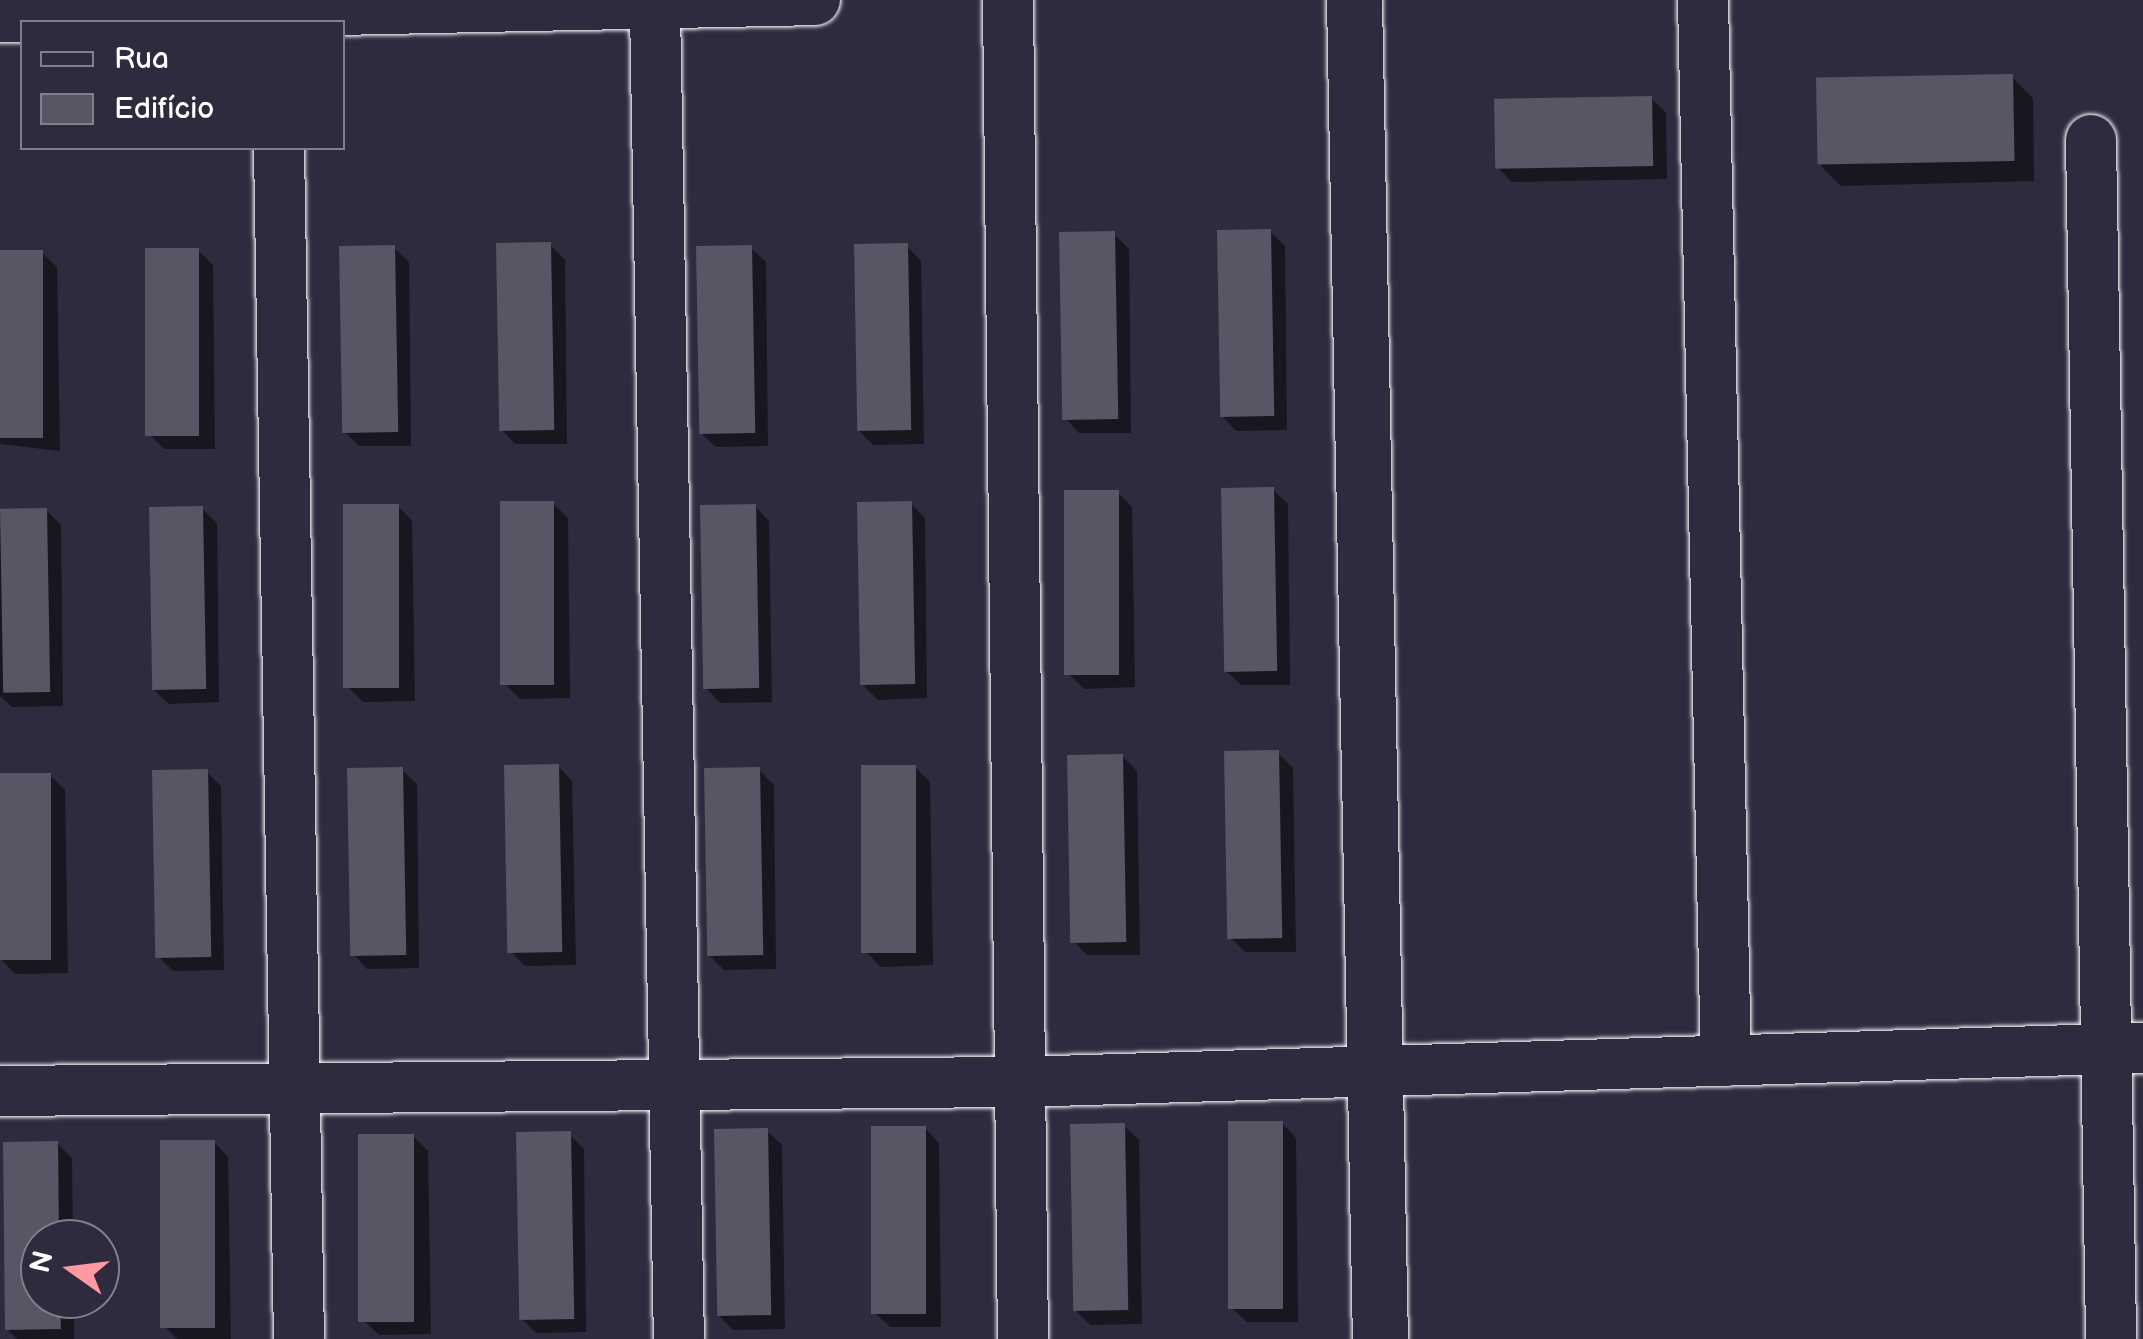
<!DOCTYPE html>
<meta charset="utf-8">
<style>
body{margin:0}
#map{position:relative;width:2143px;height:1339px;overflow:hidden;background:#2f2a3d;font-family:"Balsamiq Sans",sans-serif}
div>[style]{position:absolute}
.shadow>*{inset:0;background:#0007}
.building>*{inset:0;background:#595564;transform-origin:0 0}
.roads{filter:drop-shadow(0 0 2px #fff) drop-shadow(0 0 2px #fff)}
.minor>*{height:50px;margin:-25px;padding:0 25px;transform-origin:25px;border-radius:25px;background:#2f2a3d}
.tertiary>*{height:55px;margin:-27.5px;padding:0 27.5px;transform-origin:27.5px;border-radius:27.5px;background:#2f2a3d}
span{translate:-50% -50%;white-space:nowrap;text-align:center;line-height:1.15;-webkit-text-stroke:8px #2f2a3d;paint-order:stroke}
.legend{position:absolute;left:20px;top:20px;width:325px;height:130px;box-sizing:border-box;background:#2f2a3d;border:2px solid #827f8b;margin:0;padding:12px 18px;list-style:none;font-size:30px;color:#fff}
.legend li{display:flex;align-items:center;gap:20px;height:50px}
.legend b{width:50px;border:2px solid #827f8b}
.north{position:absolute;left:20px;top:1219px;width:100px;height:100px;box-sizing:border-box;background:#2f2a3d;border:2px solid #827f8b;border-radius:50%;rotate:284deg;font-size:28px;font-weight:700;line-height:40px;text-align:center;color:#fff}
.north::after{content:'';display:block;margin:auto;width:35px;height:45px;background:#ff9aa2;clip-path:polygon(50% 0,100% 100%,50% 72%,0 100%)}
</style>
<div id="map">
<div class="shadow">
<i style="clip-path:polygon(2012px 77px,2033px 98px,2034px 181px,1841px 186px,1820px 165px)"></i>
<i style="clip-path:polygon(1651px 98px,1666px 113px,1667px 179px,1512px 182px,1497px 167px)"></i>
<i style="clip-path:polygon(1270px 232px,1285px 246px,1287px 430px,1236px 431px,1222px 416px)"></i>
<i style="clip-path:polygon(1114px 234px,1129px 249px,1131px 433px,1079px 433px,1065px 418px)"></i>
<i style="clip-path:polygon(550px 245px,565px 260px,567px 444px,515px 444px,501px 429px)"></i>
<i style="clip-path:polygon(907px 246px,921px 261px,924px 444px,873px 445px,858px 430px)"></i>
<i style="clip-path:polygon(394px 248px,409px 262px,411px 446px,359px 446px,345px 432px)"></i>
<i style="clip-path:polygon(751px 248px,766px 262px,768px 446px,716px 447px,701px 433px)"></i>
<i style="clip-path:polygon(198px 250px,213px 265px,215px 449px,164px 449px,150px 435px)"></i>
<i style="clip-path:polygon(0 253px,42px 253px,57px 267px,60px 451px,0 444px)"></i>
<i style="clip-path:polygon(1273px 490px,1288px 504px,1290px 685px,1241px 685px,1226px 671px)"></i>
<i style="clip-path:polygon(1118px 493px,1132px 507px,1135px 687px,1084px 689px,1069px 674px)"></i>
<i style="clip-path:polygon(553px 503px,568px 518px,570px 698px,520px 699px,505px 684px)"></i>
<i style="clip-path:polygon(911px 504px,925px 518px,927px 698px,878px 700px,863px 685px)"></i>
<i style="clip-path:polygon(398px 506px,412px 521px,415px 701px,363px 702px,348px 687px)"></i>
<i style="clip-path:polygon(755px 506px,769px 521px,772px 702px,720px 703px,706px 688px)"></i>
<i style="clip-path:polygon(202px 509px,217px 523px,219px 702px,169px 704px,154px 690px)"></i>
<i style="clip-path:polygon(46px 510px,61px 525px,63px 706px,12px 707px,0 696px,0 511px)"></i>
<i style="clip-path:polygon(1278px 753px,1293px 768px,1296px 952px,1245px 952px,1230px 937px)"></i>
<i style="clip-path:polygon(1122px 756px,1137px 771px,1140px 955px,1087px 955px,1073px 941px)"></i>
<i style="clip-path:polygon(558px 766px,572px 781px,576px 965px,525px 966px,510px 951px)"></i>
<i style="clip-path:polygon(915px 767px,930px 782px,933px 965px,881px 967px,866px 952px)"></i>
<i style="clip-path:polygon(402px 770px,417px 784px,419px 968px,367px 969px,353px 954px)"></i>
<i style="clip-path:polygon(759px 770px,774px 785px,776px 969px,724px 970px,709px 955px)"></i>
<i style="clip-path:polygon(207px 772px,221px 786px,224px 970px,173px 971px,158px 956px)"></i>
<i style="clip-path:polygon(0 775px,50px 775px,65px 790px,68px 973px,15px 974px,1px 959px)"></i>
<i style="clip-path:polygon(1282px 1123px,1296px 1138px,1298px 1322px,1247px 1322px,1232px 1308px)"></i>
<i style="clip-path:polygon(1124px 1126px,1139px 1140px,1142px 1324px,1090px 1325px,1075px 1310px)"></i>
<i style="clip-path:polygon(925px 1128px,939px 1143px,941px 1327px,890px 1327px,875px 1313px)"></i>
<i style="clip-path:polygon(767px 1131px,782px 1145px,785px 1329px,733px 1330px,718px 1315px)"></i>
<i style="clip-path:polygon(569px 1134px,584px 1149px,586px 1332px,536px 1333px,521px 1318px)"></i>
<i style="clip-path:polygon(413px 1136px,428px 1151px,431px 1334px,379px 1335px,364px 1321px)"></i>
<i style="clip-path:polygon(214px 1142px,228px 1157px,231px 1339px,177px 1339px,164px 1326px)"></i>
<i style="clip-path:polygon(57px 1143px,72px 1158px,73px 1239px,40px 1239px,40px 1299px,74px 1299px,74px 1339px,17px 1339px,7px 1329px)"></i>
</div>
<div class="building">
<i style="left:2013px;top:74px;width:87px;height:197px;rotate:89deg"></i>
<i style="left:1652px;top:96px;width:70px;height:158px;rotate:89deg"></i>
<i style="left:1271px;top:229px;width:187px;height:54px;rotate:89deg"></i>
<i style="left:1115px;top:231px;width:188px;height:56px;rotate:89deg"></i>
<i style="left:551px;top:242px;width:188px;height:55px;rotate:89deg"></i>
<i style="left:908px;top:243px;width:187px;height:54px;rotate:89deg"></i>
<i style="left:395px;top:245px;width:187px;height:56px;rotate:89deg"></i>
<i style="left:752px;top:245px;width:188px;height:56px;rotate:89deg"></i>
<i style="left:145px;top:248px;width:54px;height:188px"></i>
<i style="left:0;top:250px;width:43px;height:188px"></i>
<i style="left:1274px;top:487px;width:184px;height:53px;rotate:89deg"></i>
<i style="left:1064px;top:490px;width:55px;height:185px"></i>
<i style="left:500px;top:501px;width:54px;height:184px"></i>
<i style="left:912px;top:501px;width:183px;height:55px;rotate:89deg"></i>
<i style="left:343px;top:504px;width:56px;height:184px"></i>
<i style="left:756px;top:504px;width:184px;height:56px;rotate:89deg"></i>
<i style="left:203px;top:506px;width:183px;height:54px;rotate:89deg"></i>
<i style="left:47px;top:508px;width:184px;height:47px;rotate:89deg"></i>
<i style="left:1279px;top:750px;width:188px;height:55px;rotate:89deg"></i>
<i style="left:1123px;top:754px;width:188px;height:56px;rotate:89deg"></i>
<i style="left:559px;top:764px;width:188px;height:55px;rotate:89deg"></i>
<i style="left:861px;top:765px;width:55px;height:188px"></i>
<i style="left:403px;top:767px;width:188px;height:56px;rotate:89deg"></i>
<i style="left:760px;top:767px;width:188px;height:56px;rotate:89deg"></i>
<i style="left:208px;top:769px;width:188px;height:56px;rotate:89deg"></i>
<i style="left:0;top:773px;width:51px;height:187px"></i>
<i style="left:1228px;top:1121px;width:55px;height:188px"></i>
<i style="left:1125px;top:1123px;width:187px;height:55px;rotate:89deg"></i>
<i style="left:871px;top:1126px;width:55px;height:188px"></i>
<i style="left:768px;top:1128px;width:187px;height:54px;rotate:89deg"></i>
<i style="left:571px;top:1131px;width:188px;height:55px;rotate:89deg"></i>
<i style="left:358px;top:1134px;width:56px;height:188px"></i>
<i style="left:160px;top:1140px;width:55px;height:188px"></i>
<i style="clip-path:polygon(58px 1141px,59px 1239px,40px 1239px,40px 1299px,60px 1299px,61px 1329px,5px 1330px,3px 1142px)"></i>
</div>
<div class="roads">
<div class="minor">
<i style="left:1008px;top:0;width:1339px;rotate:89.36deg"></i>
<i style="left:1703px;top:0;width:1061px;rotate:88.76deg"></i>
<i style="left:655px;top:9px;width:1330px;rotate:88.97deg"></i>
<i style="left:0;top:17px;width:815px;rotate:-1.19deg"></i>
<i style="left:2091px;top:140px;width:1199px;rotate:89.04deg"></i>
<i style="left:279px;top:148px;width:1191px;rotate:89.04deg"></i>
<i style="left:0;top:1091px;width:1021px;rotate:-0.51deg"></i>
<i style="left:1021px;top:1082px;width:1123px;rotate:-1.74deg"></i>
</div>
<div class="tertiary">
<i style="left:1354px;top:0;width:1339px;rotate:88.89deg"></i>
</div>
</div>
<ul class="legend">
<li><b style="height:12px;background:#2f2a3d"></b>Rua</li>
<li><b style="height:28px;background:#595564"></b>Edifício</li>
</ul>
<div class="north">N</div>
</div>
